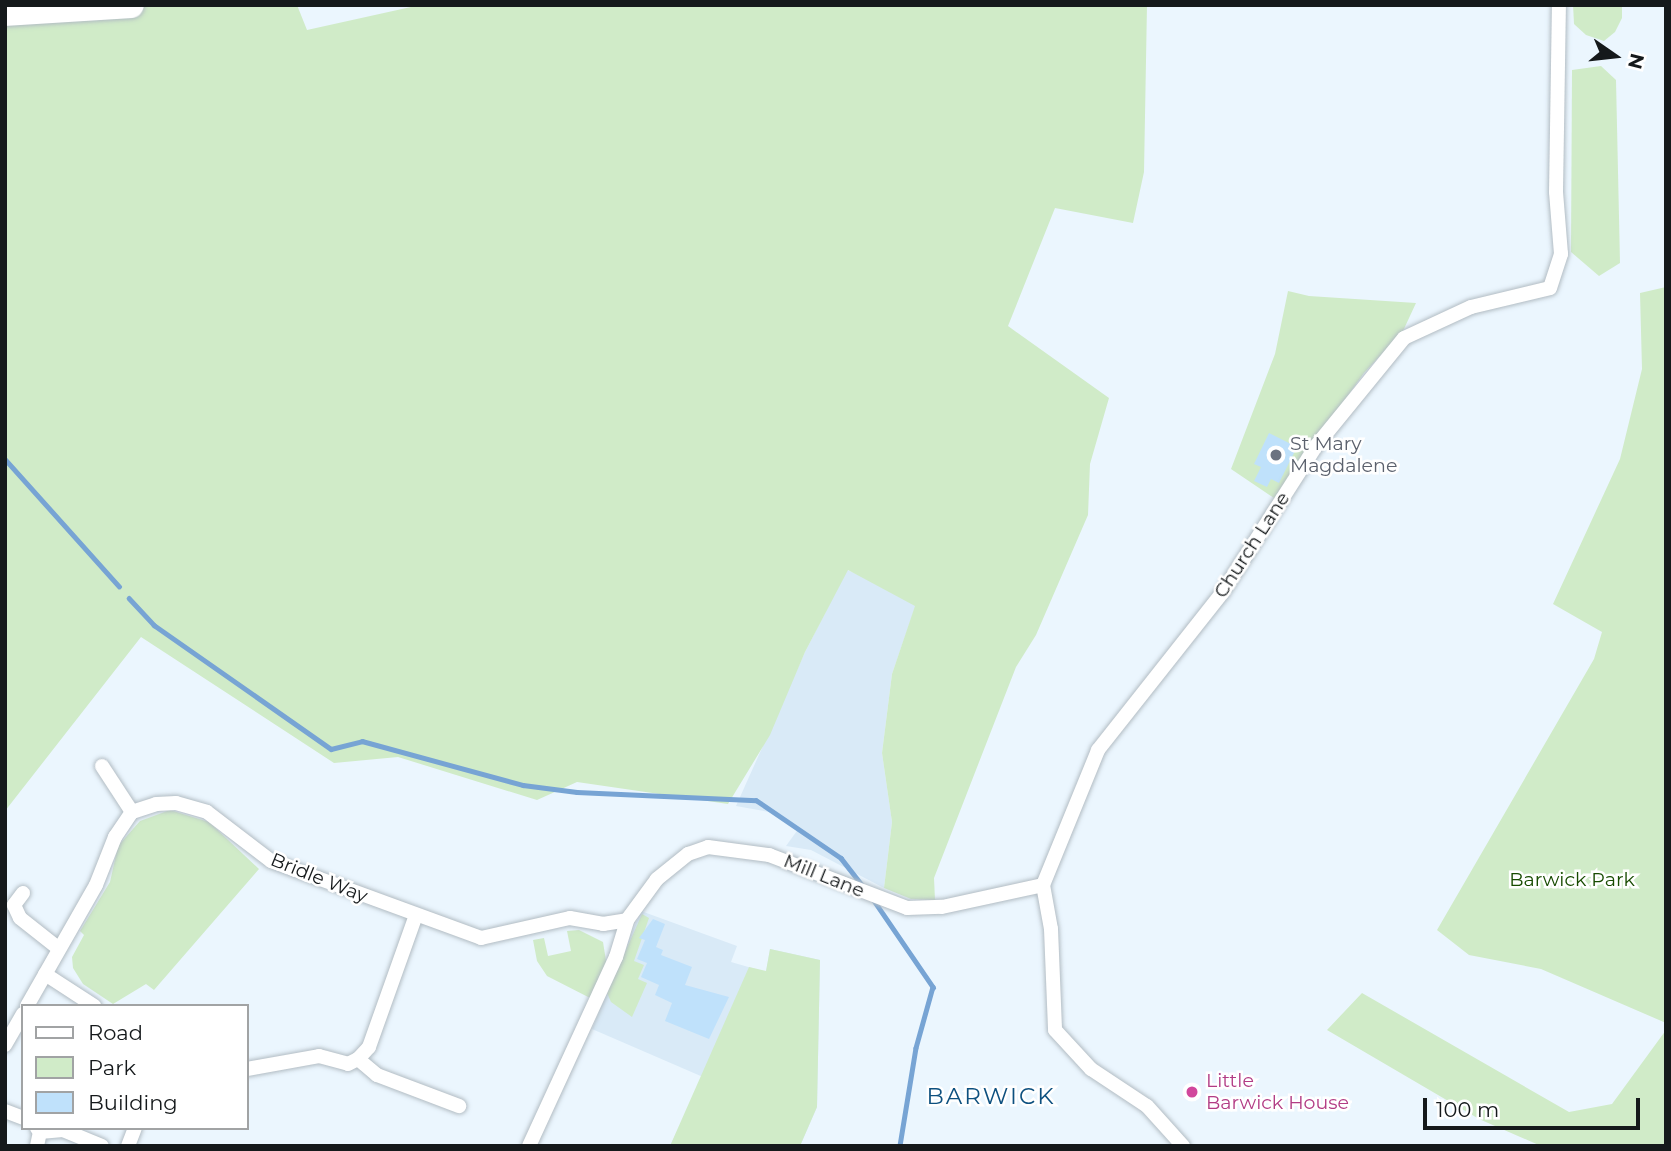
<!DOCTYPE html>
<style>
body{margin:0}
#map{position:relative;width:1671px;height:1151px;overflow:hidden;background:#ebf6fe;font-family:Montserrat,sans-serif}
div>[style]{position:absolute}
.built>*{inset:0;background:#d9eaf7}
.green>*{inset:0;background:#d0ebc8}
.stream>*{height:4.5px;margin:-2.25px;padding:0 2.25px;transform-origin:2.25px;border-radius:2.25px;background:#77a4d4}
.building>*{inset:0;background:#bfe1fb}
.roads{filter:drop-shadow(0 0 2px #b2bcc3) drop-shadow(0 0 2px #b2bcc3)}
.street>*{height:14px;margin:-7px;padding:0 7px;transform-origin:7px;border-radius:7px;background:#fff}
.highway>*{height:26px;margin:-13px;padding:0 13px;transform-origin:13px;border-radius:13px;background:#fff}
.dots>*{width:19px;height:19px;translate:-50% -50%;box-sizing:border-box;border:4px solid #fff;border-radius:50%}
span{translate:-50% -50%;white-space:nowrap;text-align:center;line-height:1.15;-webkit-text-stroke:5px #fff;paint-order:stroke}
.worship-label{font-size:19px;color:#5b616d}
.left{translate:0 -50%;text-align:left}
.street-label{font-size:19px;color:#15191b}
.park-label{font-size:19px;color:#174b00}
.hotel-label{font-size:19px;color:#b23c85}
.quarter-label{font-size:23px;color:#0d507f;letter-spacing:2px}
.frame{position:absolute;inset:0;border:7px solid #15191b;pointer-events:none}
.legend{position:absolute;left:21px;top:1004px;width:228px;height:126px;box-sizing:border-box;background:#fff;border:2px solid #a1a3a4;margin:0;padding:9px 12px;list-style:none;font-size:21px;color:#15191b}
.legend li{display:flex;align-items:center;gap:14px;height:35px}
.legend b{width:35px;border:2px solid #a1a3a4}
.north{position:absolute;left:1580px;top:21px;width:70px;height:70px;-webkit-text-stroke:5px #fff;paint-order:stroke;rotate:104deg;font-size:19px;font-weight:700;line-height:28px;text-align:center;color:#15191b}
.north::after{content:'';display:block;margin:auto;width:24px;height:32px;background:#15191b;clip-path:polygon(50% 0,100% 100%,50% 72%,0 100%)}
.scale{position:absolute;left:1423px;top:1098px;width:217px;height:32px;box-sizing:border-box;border:4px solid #15191b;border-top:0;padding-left:9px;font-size:21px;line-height:24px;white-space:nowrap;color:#15191b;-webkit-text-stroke:5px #fff;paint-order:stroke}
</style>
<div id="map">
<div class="built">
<i style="clip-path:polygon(847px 570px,918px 599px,892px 674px,882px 753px,892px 822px,884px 888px,811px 850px,786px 846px,799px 828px,780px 814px,736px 806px,805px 652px)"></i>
<i style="clip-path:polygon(641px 911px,737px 946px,731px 962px,766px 972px,770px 949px,820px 960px,817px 1107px,800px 1146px,670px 1146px,703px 1077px,592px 1029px)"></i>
</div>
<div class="green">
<i style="clip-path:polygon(5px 5px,297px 5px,307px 30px,420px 5px,1147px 5px,1144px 172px,1133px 223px,1055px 208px,1008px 326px,1109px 398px,1090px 464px,1088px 515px,1036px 635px,1016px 667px,934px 878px,935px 900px,911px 899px,884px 888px,892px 822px,882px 753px,892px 674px,915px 606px,848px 570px,805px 652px,770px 735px,728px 804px,577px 782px,537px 800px,398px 757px,334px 763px,141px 637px,5px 811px)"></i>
<i style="clip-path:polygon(1573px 5px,1622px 5px,1622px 18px,1615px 32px,1604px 41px,1586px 35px,1574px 24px)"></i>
<i style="clip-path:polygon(1601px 66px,1616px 80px,1620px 263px,1599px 276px,1571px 252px,1572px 70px)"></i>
<i style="clip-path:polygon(1666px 287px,1666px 1023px,1541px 969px,1469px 955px,1437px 930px,1594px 659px,1602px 632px,1553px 604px,1620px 459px,1642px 369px,1640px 293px)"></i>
<i style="clip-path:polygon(1288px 291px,1309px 296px,1416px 303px,1403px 331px,1364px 373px,1274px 498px,1231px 469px,1275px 354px)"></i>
<i style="clip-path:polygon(170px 810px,209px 822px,259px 869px,154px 990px,146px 984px,113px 1004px,83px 984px,73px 968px,72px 957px,84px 935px,80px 931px,110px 882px,118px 846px,140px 821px)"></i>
<i style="clip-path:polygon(642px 914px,649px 918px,634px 961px,644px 965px,638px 979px,647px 983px,632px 1017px,611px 1002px,607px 993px)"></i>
<i style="clip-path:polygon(579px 930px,603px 942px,607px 967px,592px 999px,547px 976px,537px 961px,533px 940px,544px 938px,548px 956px,571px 951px,567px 931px)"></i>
<i style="clip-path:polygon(770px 949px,820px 960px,817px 1107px,800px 1146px,670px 1146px,749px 967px,766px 971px)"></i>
<i style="clip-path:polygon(1362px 993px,1569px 1112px,1612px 1104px,1666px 1030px,1666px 1146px,1541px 1146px,1479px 1119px,1327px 1030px)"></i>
</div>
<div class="stream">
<i style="left:5px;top:459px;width:171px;rotate:48.1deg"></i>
<i style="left:129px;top:598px;width:37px;rotate:47deg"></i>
<i style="left:154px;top:625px;width:216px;rotate:35deg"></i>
<i style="left:331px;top:749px;width:32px;rotate:-14deg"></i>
<i style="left:362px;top:741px;width:167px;rotate:15.3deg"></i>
<i style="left:523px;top:785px;width:54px;rotate:7.4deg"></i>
<i style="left:577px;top:792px;width:179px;rotate:2.6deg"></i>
<i style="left:756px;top:800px;width:103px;rotate:34.3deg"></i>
<i style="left:841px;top:858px;width:37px;rotate:52deg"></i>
<i style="left:873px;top:899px;width:107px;rotate:55.7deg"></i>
<i style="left:933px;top:987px;width:63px;rotate:105.6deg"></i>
<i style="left:916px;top:1048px;width:99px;rotate:99.3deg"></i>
</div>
<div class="building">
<i style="clip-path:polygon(1269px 433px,1297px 447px,1279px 483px,1271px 479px,1267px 487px,1254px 481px,1261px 467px,1254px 464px)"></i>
<i style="clip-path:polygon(653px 919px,665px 924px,656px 947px,663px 950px,661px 955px,692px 967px,685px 985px,729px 997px,709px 1039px,665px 1021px,672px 1003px,655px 995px,659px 985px,641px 977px,647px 963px,637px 959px,645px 940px,639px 938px)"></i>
</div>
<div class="roads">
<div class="street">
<i style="left:102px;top:766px;width:55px;rotate:56.9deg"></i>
<i style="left:1043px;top:885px;width:146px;rotate:-67.8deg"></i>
<i style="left:1098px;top:750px;width:200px;rotate:-51.7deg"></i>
<i style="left:1222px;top:593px;width:174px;rotate:-57.4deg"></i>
<i style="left:1316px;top:446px;width:139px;rotate:-50.8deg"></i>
<i style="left:1404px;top:338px;width:74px;rotate:-24.8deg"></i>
<i style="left:1471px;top:307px;width:81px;rotate:-13.5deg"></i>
<i style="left:1550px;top:288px;width:36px;rotate:-72deg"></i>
<i style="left:1561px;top:254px;width:62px;rotate:-94.6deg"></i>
<i style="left:1556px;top:192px;width:187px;rotate:-89.1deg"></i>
<i style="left:1043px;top:885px;width:45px;rotate:79.7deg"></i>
<i style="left:1051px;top:929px;width:101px;rotate:87.7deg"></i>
<i style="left:1055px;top:1030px;width:53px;rotate:47.3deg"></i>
<i style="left:1091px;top:1069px;width:67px;rotate:33.5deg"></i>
<i style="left:1147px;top:1106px;width:54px;rotate:48deg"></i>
<i style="left:23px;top:893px;width:15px;rotate:127deg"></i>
<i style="left:14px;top:905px;width:14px;rotate:65deg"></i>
<i style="left:20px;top:918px;width:48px;rotate:38.3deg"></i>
<i style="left:45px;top:974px;width:59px;rotate:33.1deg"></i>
<i style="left:27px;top:1006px;width:139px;rotate:-60.3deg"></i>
<i style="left:96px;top:885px;width:52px;rotate:-68.4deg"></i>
<i style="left:115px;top:837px;width:30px;rotate:-56deg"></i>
<i style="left:132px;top:812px;width:25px;rotate:-18deg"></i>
<i style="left:156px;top:804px;width:20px;rotate:-3deg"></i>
<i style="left:176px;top:803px;width:32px;rotate:16deg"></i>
<i style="left:207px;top:812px;width:81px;rotate:37.4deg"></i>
<i style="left:271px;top:861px;width:224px;rotate:20.1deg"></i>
<i style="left:481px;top:938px;width:91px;rotate:-12.7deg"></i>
<i style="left:570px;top:918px;width:34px;rotate:10deg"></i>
<i style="left:603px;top:924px;width:24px;rotate:-9deg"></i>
<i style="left:5px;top:1045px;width:36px;rotate:-60deg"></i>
<i style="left:358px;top:1059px;width:16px;rotate:-47deg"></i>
<i style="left:369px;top:1047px;width:140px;rotate:-70.4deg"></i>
<i style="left:247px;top:1069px;width:73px;rotate:-10.2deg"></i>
<i style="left:319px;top:1056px;width:30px;rotate:15deg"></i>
<i style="left:348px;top:1064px;width:11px;rotate:-27deg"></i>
<i style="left:358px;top:1059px;width:25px;rotate:40deg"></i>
<i style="left:377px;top:1075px;width:88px;rotate:20.7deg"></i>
<i style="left:5px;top:1111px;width:19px;rotate:21deg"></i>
<i style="left:37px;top:1128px;width:5px;rotate:53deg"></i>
<i style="left:40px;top:1132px;width:23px;rotate:-5deg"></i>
<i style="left:63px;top:1130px;width:42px;rotate:22.3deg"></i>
<i style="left:37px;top:1146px;width:14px;rotate:-78deg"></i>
<i style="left:128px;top:1146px;width:19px;rotate:-69deg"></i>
<i style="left:529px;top:1146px;width:208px;rotate:-65.3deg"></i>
<i style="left:616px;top:957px;width:39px;rotate:-73deg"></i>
<i style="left:627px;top:920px;width:51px;rotate:-53.8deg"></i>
<i style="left:657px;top:879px;width:40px;rotate:-39deg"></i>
<i style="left:688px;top:854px;width:21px;rotate:-19deg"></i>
<i style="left:708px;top:847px;width:62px;rotate:7.5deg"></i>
<i style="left:769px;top:855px;width:148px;rotate:21deg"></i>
<i style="left:907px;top:908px;width:35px;rotate:-2deg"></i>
<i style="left:942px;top:907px;width:103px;rotate:-12.3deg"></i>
</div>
<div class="highway">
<i style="left:5px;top:13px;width:126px;rotate:-3.6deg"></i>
</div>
</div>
<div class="dots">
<i style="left:1276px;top:455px;background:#6b7280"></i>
<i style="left:1192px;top:1092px;background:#d1479c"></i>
</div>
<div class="worship-label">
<span class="left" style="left:1290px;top:455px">St Mary<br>Magdalene</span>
</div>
<div class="street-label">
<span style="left:1252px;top:545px;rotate:-57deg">Church Lane</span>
<span style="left:824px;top:876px;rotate:22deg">Mill Lane</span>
<span style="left:319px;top:878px;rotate:22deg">Bridle Way</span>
</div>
<div class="park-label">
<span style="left:1572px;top:880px">Barwick Park</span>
</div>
<div class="hotel-label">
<span class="left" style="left:1206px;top:1092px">Little<br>Barwick House</span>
</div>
<div class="quarter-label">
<span style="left:991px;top:1096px">BARWICK</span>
</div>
<div class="frame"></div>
<ul class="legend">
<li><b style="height:9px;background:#fff"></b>Road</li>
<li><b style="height:19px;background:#d0ebc8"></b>Park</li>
<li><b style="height:19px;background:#bfe1fb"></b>Building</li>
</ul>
<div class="north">N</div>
<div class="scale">100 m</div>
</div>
